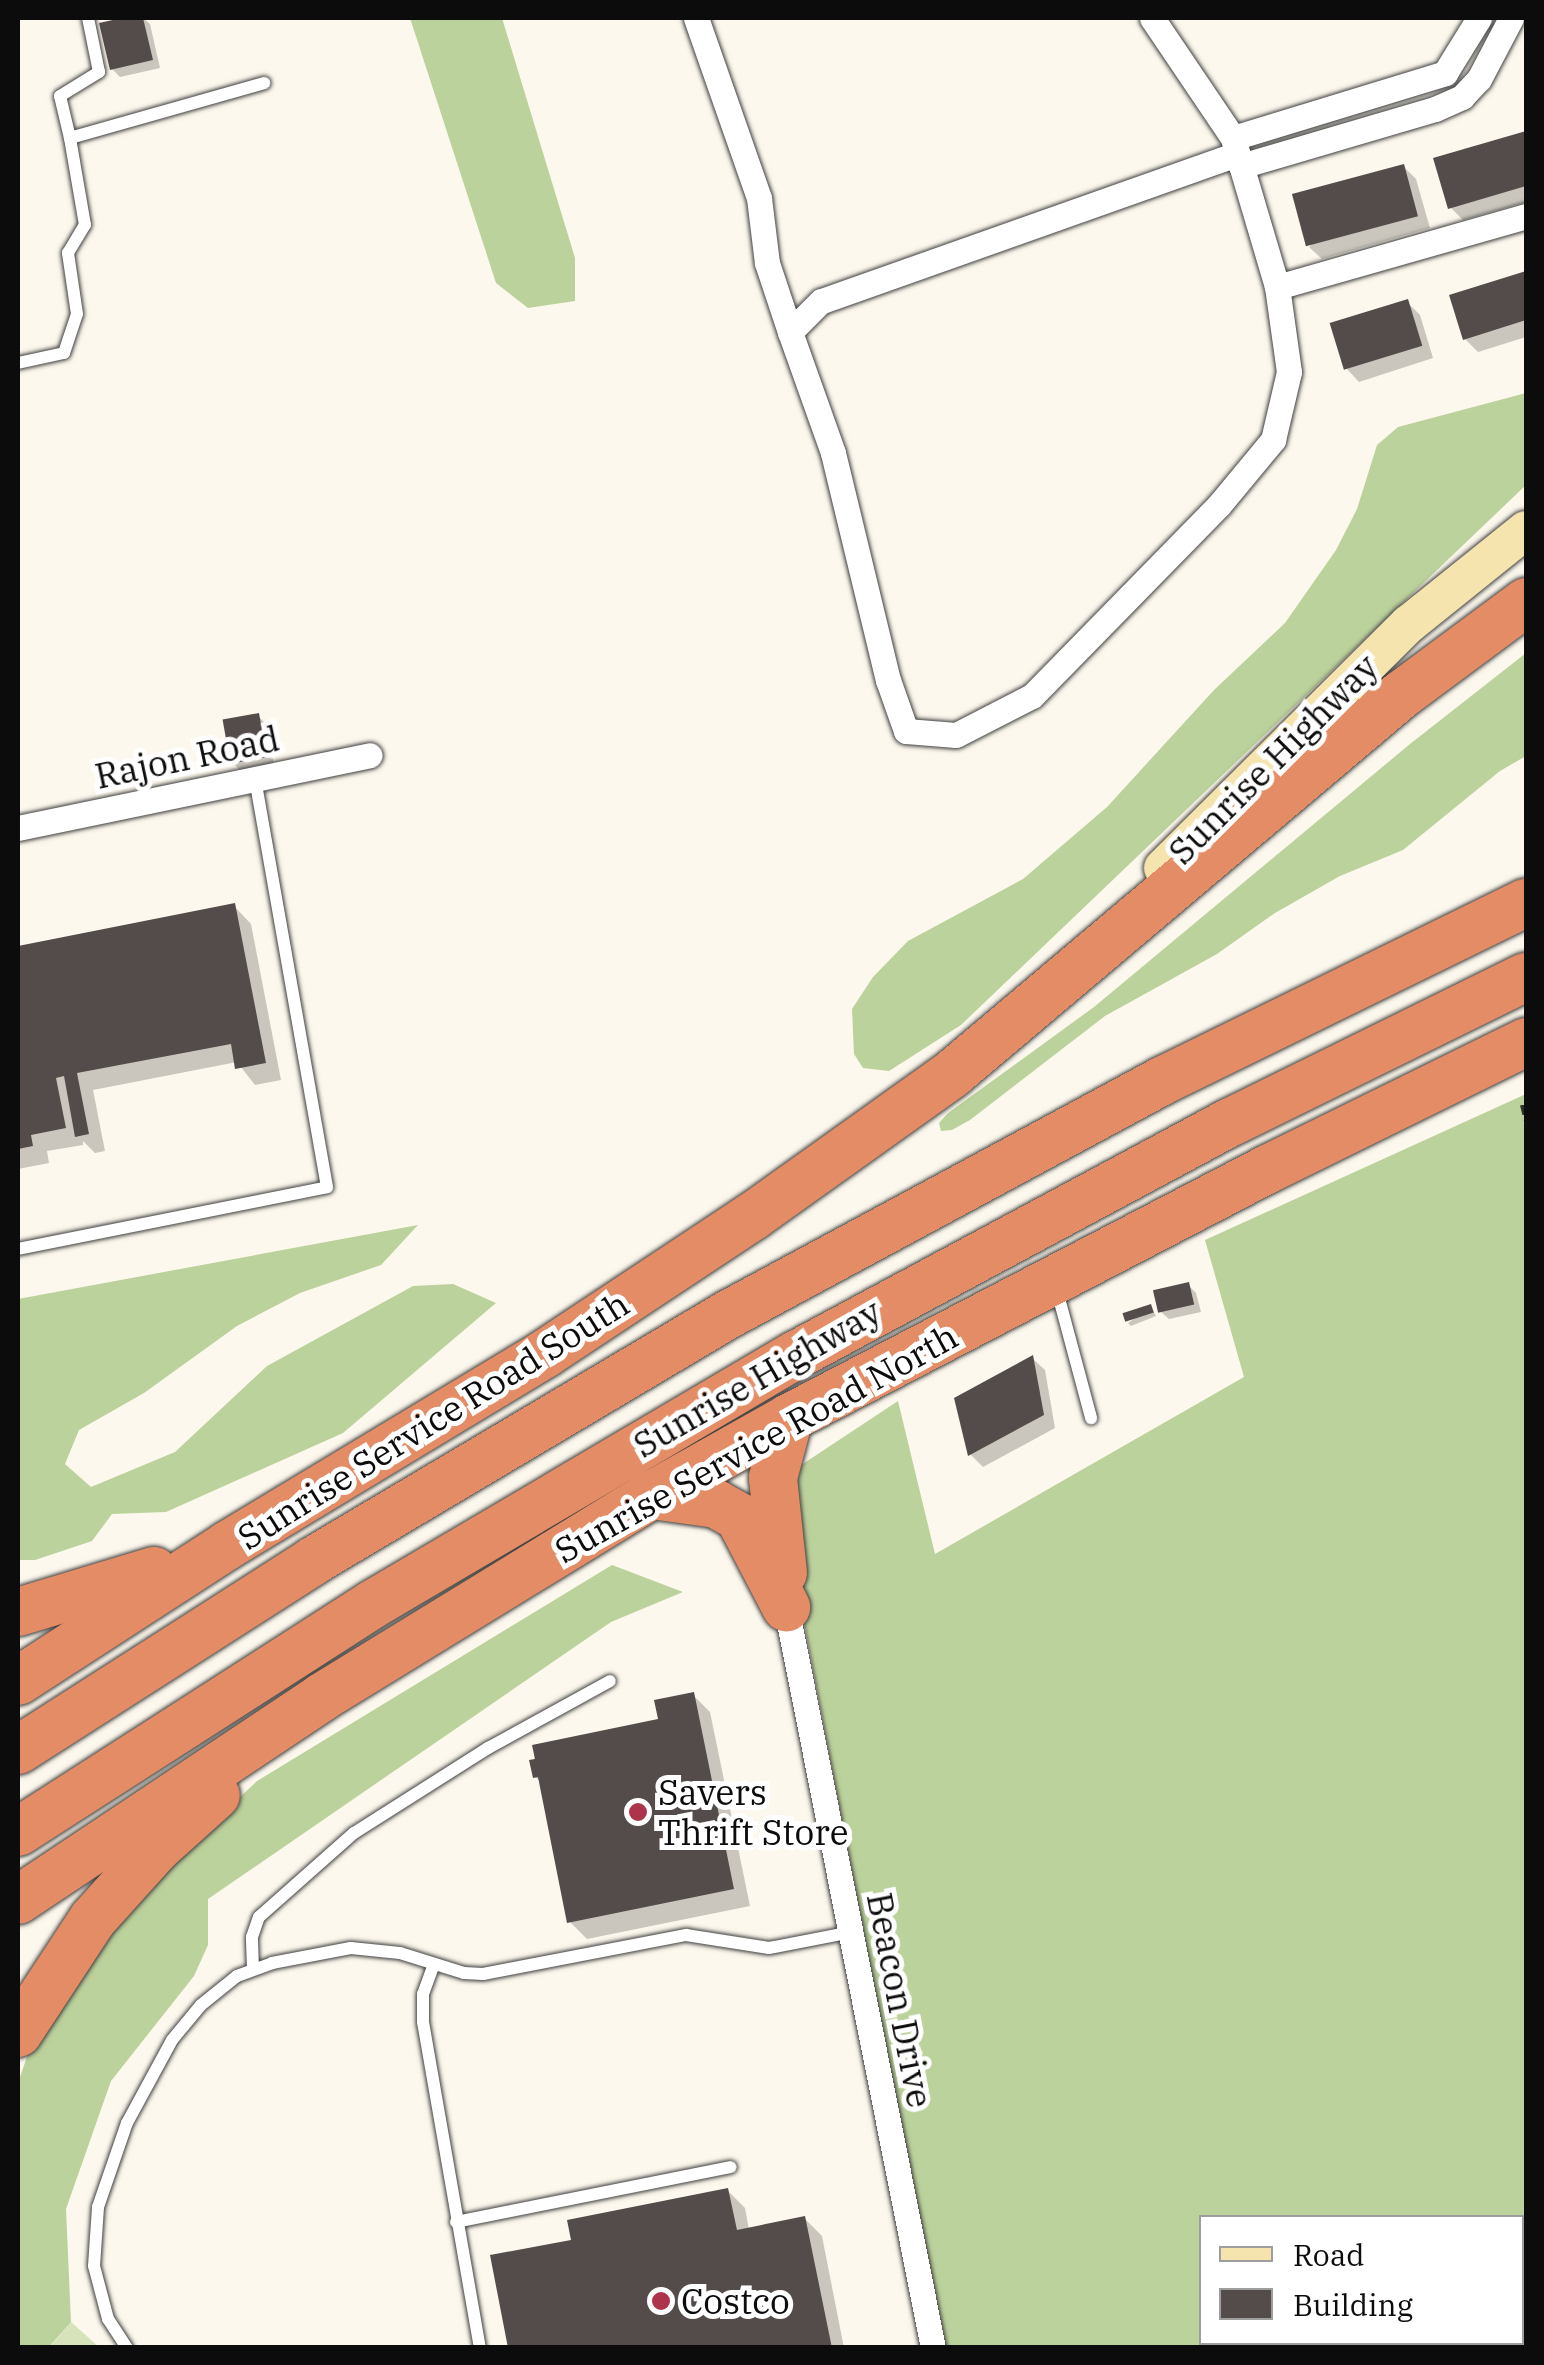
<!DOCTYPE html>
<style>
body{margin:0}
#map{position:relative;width:1544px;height:2365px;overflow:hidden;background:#fdf8ed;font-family:"IBM Plex Serif",serif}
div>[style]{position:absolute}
.green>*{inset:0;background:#d6e3bb}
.forest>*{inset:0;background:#bcd29c}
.shadow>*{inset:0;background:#0003}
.building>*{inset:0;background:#534c4a;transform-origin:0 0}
.path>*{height:4px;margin-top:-2px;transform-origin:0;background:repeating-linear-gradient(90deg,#2e2e2e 0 10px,transparent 0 15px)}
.roads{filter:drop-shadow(0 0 2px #3f3f3f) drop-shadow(0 0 2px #3f3f3f)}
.lane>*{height:12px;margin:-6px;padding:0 6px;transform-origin:6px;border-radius:6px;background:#fff}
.street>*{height:25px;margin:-12.5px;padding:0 12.5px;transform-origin:12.5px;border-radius:12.5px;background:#fff}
.secondary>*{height:38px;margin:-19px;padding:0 19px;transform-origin:19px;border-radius:19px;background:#f6e4af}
.highway>*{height:48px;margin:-24px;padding:0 24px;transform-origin:24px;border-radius:24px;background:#e48c65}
.dots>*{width:28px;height:28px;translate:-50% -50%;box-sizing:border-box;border:5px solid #fff;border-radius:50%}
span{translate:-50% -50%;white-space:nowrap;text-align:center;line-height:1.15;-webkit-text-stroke:10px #fff;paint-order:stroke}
.street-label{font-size:35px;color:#0c0c0c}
.poi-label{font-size:35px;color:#0c0c0c}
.left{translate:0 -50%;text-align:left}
.frame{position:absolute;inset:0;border:20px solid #0c0c0c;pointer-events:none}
.legend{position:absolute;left:1199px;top:2215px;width:325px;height:130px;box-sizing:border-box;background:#fff;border:2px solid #9e9e9e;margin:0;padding:12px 18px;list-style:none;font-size:30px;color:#0c0c0c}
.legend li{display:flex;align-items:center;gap:20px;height:50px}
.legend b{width:50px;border:2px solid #9e9e9e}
</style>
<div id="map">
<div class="green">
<i style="clip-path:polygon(71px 2322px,99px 2347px,49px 2348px)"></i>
</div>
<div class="forest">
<i style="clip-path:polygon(410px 18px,502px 18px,575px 258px,575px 301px,528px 308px,496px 283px)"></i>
<i style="clip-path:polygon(1526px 393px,1526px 485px,961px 1025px,889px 1071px,863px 1068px,854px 1054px,852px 1009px,873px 977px,908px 941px,1023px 879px,1107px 807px,1214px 690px,1285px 623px,1336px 550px,1357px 509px,1377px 445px,1398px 427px)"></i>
<i style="clip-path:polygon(1526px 653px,1526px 756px,1500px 771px,1403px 850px,1340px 876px,1275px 913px,1217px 954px,1105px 1016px,970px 1120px,952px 1130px,941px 1131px,939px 1123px,948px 1113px,1094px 1007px,1410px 744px)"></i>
<i style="clip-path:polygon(evenodd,1526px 1094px,1526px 2347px,943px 2347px,777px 1481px,898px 1401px,935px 1554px,1244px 1377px,1205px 1240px,1526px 1094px,1202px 2218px,1522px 2218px,1522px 2342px,1202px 2342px,1202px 2218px)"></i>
<i style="clip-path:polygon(418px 1225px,381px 1265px,300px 1293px,237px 1326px,144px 1393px,79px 1430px,65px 1464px,91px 1487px,175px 1452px,267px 1366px,413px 1286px,453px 1284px,496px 1303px,343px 1433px,166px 1512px,112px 1514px,92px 1541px,35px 1560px,18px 1560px,18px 1299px)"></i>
<i style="clip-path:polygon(612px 1565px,683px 1592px,611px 1622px,208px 1899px,208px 1945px,194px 1976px,111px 2081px,66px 2209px,71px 2322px,49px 2347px,18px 2348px,18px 2083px,31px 2045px,142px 1889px,257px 1781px)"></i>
</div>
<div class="shadow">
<i style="clip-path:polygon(143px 18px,150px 24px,160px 68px,120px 77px,112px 69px,102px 25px)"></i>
<i style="clip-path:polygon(1526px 134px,1526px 202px,1463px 220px,1450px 207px,1436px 160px)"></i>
<i style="clip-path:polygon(1403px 166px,1416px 179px,1430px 228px,1322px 259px,1309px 247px)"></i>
<i style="clip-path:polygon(1525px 274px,1526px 337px,1478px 352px,1465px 339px)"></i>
<i style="clip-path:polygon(1407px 302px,1420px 315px,1433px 358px,1359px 382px,1347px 369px)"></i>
<i style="clip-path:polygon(258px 716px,266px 724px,274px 765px,241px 771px,233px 763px)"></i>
<i style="clip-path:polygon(234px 906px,251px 924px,281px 1080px,255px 1085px,237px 1062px,93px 1090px,105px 1151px,95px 1153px,83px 1141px,83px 1145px,47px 1151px,49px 1163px,18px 1169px,18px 951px)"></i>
<i style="clip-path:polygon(1188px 1285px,1196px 1293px,1201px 1312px,1169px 1319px,1160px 1311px)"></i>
<i style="clip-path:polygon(1151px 1307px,1156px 1316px,1131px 1326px,1128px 1323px)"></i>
<i style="clip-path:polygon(1032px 1358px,1045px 1370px,1055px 1428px,983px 1467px,971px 1455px,956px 1399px)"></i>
<i style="clip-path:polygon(693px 1695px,710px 1712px,750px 1906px,587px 1939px,570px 1922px,542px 1783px,535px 1777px,534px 1747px,661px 1721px)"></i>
<i style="clip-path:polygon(727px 2190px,745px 2208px,749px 2230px,805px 2219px,822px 2236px,844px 2348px,511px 2348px,574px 2241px)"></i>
</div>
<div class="building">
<i style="clip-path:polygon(122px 18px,143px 18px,153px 60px,110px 70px,99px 23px)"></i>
<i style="clip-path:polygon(1526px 131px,1526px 186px,1448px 209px,1433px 158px)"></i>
<i style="left:1404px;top:164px;width:54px;height:116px;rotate:75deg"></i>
<i style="clip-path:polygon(1526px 271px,1526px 320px,1463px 340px,1449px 295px)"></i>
<i style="left:1408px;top:299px;width:49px;height:82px;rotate:73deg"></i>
<i style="left:259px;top:713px;width:45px;height:37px;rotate:80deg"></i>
<i style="clip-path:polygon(235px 903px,266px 1063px,235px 1069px,231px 1044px,77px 1073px,89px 1134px,75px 1137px,64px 1076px,56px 1078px,66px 1128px,31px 1135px,33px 1146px,18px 1149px,18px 946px)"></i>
<i style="left:1189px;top:1282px;width:23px;height:37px;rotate:77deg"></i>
<i style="left:1151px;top:1304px;width:9px;height:30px;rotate:72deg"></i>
<i style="clip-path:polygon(1033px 1355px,1044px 1415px,968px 1456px,954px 1398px)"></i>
<i style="clip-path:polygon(694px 1692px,734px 1889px,567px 1923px,538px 1777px,533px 1778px,529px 1760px,535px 1759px,532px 1745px,658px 1719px,654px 1700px)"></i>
<i style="clip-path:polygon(728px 2188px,737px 2230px,805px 2216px,832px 2348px,508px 2348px,490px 2255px,571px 2240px,567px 2220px)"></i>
</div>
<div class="path">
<i style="left:1522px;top:1105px;width:16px;rotate:76deg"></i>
</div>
<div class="roads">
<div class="lane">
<i style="left:70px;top:138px;width:43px;rotate:-103.4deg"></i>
<i style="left:60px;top:96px;width:46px;rotate:-31.6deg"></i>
<i style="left:99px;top:72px;width:55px;rotate:-101.5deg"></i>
<i style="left:18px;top:363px;width:47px;rotate:-12.3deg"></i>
<i style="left:64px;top:353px;width:41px;rotate:-71.6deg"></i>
<i style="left:77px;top:314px;width:62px;rotate:-98.4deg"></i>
<i style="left:68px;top:253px;width:33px;rotate:-59deg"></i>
<i style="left:85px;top:225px;width:88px;rotate:-99.8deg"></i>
<i style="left:70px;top:138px;width:202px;rotate:-15.8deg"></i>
<i style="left:18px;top:1249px;width:315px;rotate:-11.3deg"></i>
<i style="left:327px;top:1187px;width:414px;rotate:-100deg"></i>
<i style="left:1056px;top:1287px;width:136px;rotate:75deg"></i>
<i style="left:434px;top:1964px;width:32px;rotate:110deg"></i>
<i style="left:423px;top:1994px;width:28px;rotate:90deg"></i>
<i style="left:423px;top:2022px;width:331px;rotate:80.1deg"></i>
<i style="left:253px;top:1969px;width:32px;rotate:-92deg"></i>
<i style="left:252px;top:1937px;width:21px;rotate:-71deg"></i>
<i style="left:259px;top:1917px;width:127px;rotate:-41.5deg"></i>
<i style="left:354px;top:1833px;width:159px;rotate:-32.4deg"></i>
<i style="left:488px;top:1748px;width:139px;rotate:-28.8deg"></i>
<i style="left:456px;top:2222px;width:280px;rotate:-11.3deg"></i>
<i style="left:127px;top:2348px;width:35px;rotate:-123deg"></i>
<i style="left:108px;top:2319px;width:55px;rotate:-104.8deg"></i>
<i style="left:94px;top:2266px;width:59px;rotate:-86.1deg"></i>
<i style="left:98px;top:2207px;width:89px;rotate:-71deg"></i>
<i style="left:127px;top:2123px;width:94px;rotate:-61.5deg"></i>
<i style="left:172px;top:2040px;width:45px;rotate:-50.4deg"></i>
<i style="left:201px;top:2005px;width:46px;rotate:-38.9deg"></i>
<i style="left:237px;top:1976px;width:37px;rotate:-20deg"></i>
<i style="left:272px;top:1963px;width:80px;rotate:-10.8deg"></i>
<i style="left:351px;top:1948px;width:49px;rotate:5.8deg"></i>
<i style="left:400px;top:1953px;width:67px;rotate:17.4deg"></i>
<i style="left:464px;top:1973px;width:19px;rotate:3deg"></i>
<i style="left:483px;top:1974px;width:207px;rotate:-10.9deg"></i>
<i style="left:686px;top:1935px;width:84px;rotate:8.9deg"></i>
<i style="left:769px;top:1948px;width:85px;rotate:-10.9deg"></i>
</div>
<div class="street">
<i style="left:696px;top:18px;width:191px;rotate:70.7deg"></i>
<i style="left:759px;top:198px;width:65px;rotate:83deg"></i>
<i style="left:767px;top:263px;width:73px;rotate:71.6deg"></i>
<i style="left:1152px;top:18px;width:145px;rotate:56deg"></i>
<i style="left:1233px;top:138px;width:155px;rotate:73.5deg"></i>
<i style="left:1277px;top:287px;width:259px;rotate:-15.9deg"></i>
<i style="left:1233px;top:138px;width:222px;rotate:-17deg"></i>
<i style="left:1445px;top:73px;width:65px;rotate:-58.3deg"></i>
<i style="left:1237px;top:154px;width:441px;rotate:160.5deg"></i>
<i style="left:821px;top:301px;width:44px;rotate:135deg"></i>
<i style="left:790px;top:332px;width:128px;rotate:70.4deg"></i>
<i style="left:833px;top:453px;width:234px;rotate:76.4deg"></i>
<i style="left:888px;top:680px;width:54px;rotate:70.6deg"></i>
<i style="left:906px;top:731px;width:50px;rotate:4.6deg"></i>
<i style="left:956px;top:735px;width:85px;rotate:-27.2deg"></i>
<i style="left:1032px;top:696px;width:267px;rotate:-45.6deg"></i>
<i style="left:1219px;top:505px;width:85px;rotate:-50.3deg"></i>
<i style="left:1273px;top:440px;width:70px;rotate:-76.8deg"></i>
<i style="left:1289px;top:372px;width:86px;rotate:-98deg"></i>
<i style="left:1241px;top:166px;width:202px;rotate:-16.4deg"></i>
<i style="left:1435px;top:109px;width:30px;rotate:-24deg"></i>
<i style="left:1462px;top:97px;width:25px;rotate:-47deg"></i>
<i style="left:1479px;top:79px;width:69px;rotate:-62.3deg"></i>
<i style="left:18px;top:828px;width:359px;rotate:-11.7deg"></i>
<i style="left:786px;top:1607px;width:755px;rotate:78.78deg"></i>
</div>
<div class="secondary">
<i style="left:1163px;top:868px;width:346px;rotate:-44.8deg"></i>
<i style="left:1409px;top:624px;width:150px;rotate:-38.8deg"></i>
</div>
<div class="highway">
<i style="left:652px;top:1495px;width:65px;rotate:8deg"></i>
<i style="left:716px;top:1504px;width:26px;rotate:29deg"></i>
<i style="left:739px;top:1517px;width:102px;rotate:62.4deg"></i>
<i style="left:783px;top:1573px;width:96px;rotate:-96deg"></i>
<i style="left:773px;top:1478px;width:62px;rotate:-75.1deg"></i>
<i style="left:18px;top:1612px;width:142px;rotate:-16.8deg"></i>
<i style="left:18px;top:1681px;width:250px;rotate:-32.9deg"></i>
<i style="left:228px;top:1545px;width:371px;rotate:-31.1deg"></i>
<i style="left:546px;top:1353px;width:248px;rotate:-33.5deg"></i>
<i style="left:753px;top:1216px;width:244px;rotate:-35.5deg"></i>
<i style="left:952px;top:1074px;width:588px;rotate:-40.17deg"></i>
<i style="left:1401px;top:695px;width:156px;rotate:-36.6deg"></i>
<i style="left:18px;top:1750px;width:350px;rotate:-32.6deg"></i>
<i style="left:313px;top:1561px;width:486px;rotate:-30.7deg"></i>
<i style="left:731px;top:1313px;width:492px;rotate:-28.3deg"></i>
<i style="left:1164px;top:1080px;width:403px;rotate:-26.1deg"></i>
<i style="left:18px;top:1832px;width:422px;rotate:-32.7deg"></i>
<i style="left:373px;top:1604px;width:491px;rotate:-30.5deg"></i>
<i style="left:796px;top:1355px;width:493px;rotate:-28.2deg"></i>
<i style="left:1231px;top:1122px;width:329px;rotate:-26.2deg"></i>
<i style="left:18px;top:1900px;width:366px;rotate:-33.7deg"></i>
<i style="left:322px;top:1697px;width:387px;rotate:-31.5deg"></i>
<i style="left:652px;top:1495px;width:157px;rotate:-29.3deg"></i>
<i style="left:789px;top:1418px;width:540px;rotate:-27.47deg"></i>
<i style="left:1268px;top:1169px;width:288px;rotate:-26.2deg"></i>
<i style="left:18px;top:2033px;width:136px;rotate:-56.7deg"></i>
<i style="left:93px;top:1919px;width:96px;rotate:-48deg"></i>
<i style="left:157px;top:1848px;width:79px;rotate:-41.9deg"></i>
</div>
</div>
<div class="dots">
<i style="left:638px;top:1812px;background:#ac344b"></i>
<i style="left:661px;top:2301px;background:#ac344b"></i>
</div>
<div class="street-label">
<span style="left:187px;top:757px;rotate:-12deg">Rajon Road</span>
<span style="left:1273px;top:759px;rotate:-45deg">Sunrise Highway</span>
<span style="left:757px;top:1378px;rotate:-30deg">Sunrise Highway</span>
<span style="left:433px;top:1420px;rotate:-32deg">Sunrise Service Road South</span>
<span style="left:756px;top:1443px;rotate:-29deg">Sunrise Service Road North</span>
<span style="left:900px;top:2000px;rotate:79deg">Beacon Drive</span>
</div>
<div class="poi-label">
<span class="left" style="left:658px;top:1812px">Savers<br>Thrift Store</span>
<span class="left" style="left:681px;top:2301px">Costco</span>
</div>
<div class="frame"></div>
<ul class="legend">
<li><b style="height:12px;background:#f6e4af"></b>Road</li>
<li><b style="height:28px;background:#534c4a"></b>Building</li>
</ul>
</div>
